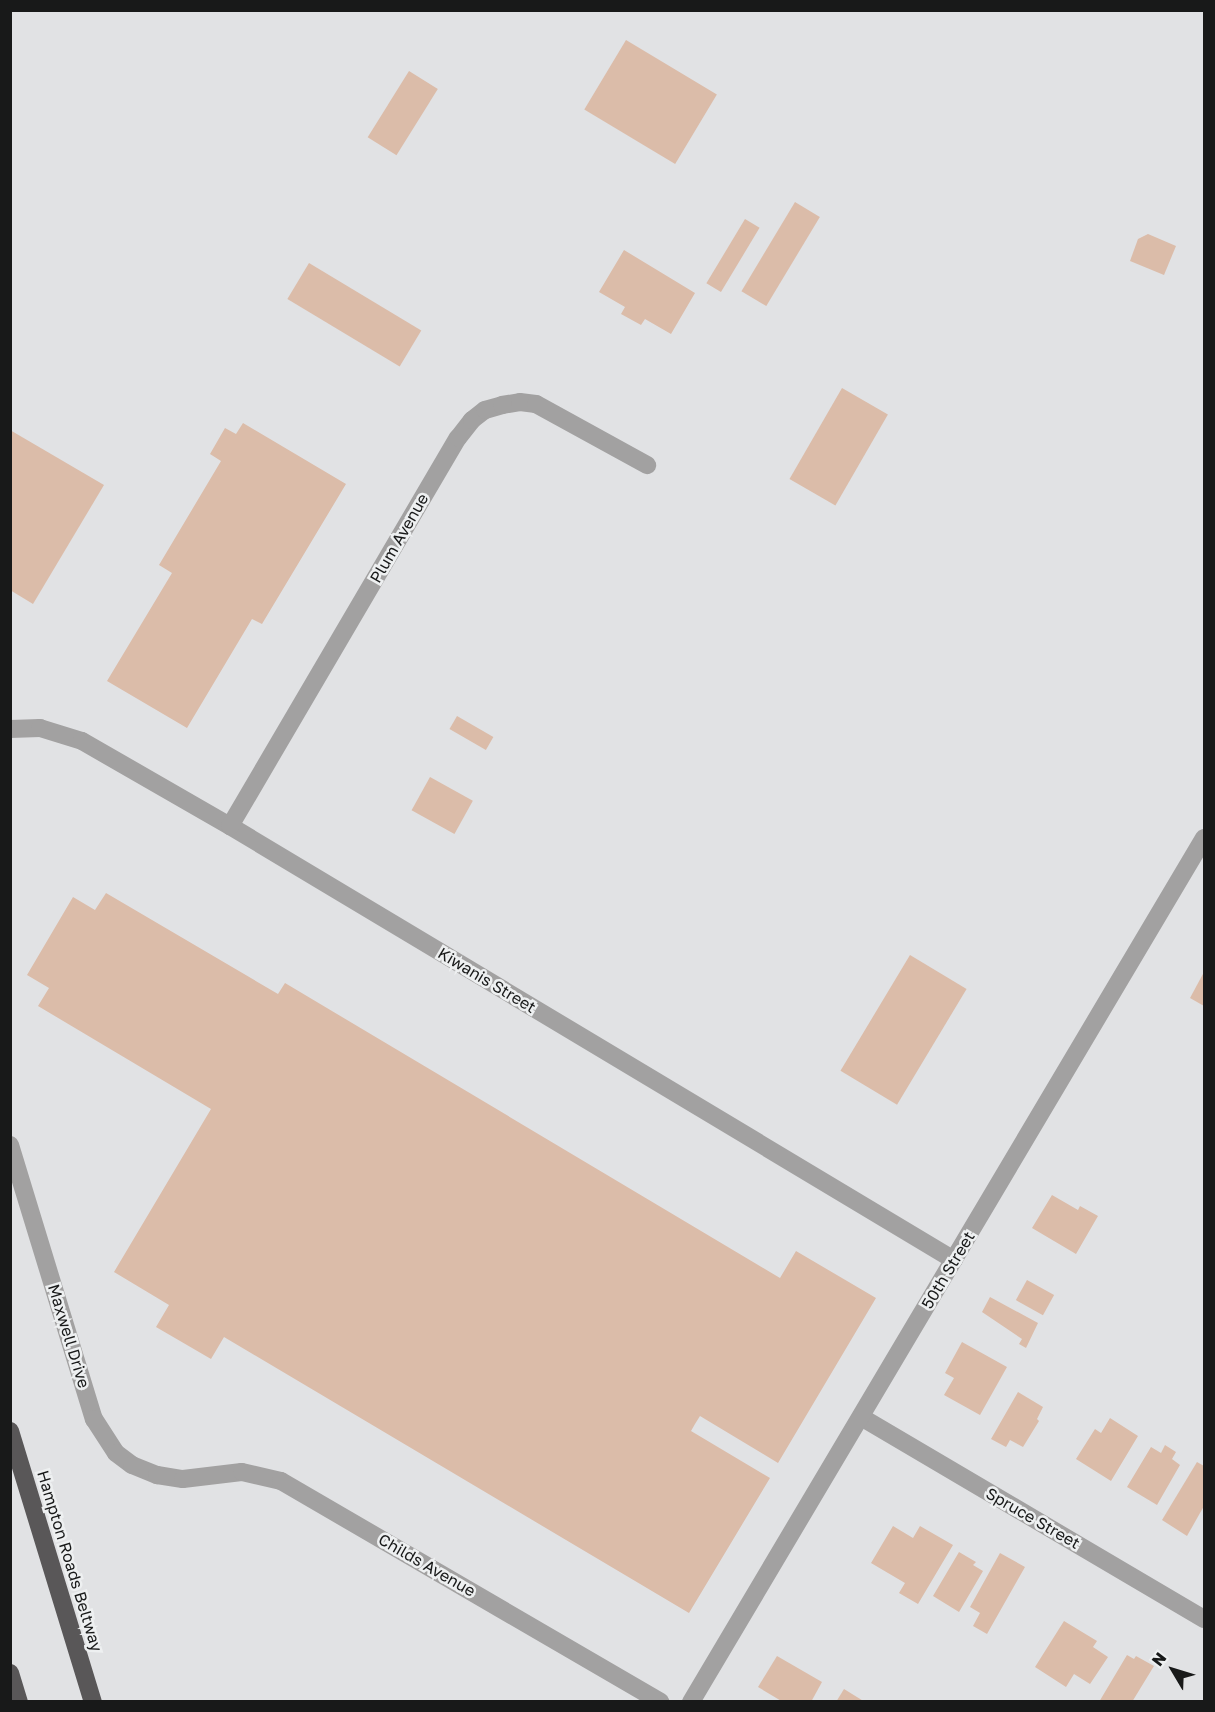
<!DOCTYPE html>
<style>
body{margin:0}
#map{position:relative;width:1215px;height:1712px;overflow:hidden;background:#e1e2e4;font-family:"Golos Text",sans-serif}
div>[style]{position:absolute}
.building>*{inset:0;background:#dbbca9;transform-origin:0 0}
.minor>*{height:18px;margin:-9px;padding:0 9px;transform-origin:9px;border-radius:9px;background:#a2a1a1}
.highway>*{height:18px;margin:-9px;padding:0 9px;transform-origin:9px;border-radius:9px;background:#595758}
span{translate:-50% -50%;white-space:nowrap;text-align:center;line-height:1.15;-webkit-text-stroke:5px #eef0f1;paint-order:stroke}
.street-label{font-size:16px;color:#181919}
.frame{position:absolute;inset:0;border:12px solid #181919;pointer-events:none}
.north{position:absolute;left:1143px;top:1640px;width:60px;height:60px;-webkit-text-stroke:4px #eef0f1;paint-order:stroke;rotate:308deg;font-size:16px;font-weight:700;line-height:24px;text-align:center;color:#181919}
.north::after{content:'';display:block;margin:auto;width:21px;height:27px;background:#181919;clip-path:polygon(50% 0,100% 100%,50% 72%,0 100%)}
</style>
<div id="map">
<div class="building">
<i style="left:626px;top:40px;width:106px;height:81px;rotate:31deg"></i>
<i style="left:409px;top:71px;width:34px;height:78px;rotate:32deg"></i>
<i style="left:795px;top:202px;width:29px;height:104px;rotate:31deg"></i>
<i style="left:745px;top:219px;width:17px;height:75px;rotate:31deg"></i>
<i style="clip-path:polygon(1148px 234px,1176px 246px,1164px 275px,1130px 261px,1138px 239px)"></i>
<i style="clip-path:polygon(624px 250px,695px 293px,671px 334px,645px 319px,641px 325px,621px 314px,625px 307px,599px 292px)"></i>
<i style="left:309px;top:263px;width:131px;height:42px;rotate:31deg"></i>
<i style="left:842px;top:388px;width:53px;height:105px;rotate:30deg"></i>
<i style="clip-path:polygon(243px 423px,346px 484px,262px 624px,252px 619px,187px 728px,107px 681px,172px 573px,159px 565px,221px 461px,210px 454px,225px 428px,236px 434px)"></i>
<i style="clip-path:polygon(10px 430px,104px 485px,33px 604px,10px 590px)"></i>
<i style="left:457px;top:716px;width:42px;height:15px;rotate:30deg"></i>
<i style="left:430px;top:777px;width:49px;height:38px;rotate:29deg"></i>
<i style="clip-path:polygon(106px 893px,278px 994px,285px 983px,780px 1278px,796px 1251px,876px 1298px,778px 1463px,700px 1416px,695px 1424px,691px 1431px,770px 1478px,689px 1613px,224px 1337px,211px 1359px,156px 1327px,169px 1305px,114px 1272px,211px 1109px,38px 1006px,49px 988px,27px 975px,73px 897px,95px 910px)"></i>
<i style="left:910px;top:955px;width:66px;height:135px;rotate:31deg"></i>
<i style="clip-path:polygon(1204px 972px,1204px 1006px,1190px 998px)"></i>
<i style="clip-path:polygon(1052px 1195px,1078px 1210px,1080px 1206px,1098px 1216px,1076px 1254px,1032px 1228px)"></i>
<i style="left:1027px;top:1280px;width:31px;height:23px;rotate:29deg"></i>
<i style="clip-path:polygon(990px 1297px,1038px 1323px,1026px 1348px,1019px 1344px,1022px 1339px,982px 1312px)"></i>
<i style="clip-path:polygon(962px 1342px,1007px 1367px,980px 1415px,944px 1395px,954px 1378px,945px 1373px)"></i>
<i style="clip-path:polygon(1018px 1392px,1043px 1407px,1037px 1419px,1039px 1421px,1023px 1447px,1010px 1440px,1006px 1447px,991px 1439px)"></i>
<i style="clip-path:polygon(1110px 1418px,1138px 1436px,1111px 1481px,1076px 1459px,1095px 1429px,1101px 1433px)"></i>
<i style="clip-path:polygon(1165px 1445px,1176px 1452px,1172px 1459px,1180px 1465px,1157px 1505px,1127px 1487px,1151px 1447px,1161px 1453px)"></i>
<i style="clip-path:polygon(1197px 1462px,1204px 1466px,1204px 1506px,1187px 1536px,1162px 1520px)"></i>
<i style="clip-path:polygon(893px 1526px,913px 1538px,920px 1526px,953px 1545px,918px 1604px,899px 1593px,905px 1583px,871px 1563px)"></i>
<i style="clip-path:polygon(959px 1552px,976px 1562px,973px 1565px,983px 1571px,959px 1612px,933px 1596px)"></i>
<i style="clip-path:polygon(1000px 1553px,1025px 1567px,987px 1634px,973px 1626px,980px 1613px,970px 1607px)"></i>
<i style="clip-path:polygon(1064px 1621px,1097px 1641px,1093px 1647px,1108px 1657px,1090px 1684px,1074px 1674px,1066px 1687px,1035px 1667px)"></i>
<i style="clip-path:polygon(1127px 1655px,1134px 1659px,1136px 1656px,1154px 1666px,1132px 1702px,1099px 1702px)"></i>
<i style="clip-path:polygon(777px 1656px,822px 1682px,811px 1702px,783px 1702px,758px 1687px)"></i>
<i style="clip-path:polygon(844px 1689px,865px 1702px,836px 1702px)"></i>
</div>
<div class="minor">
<i style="left:10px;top:729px;width:30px;rotate:-2deg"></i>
<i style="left:40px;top:728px;width:44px;rotate:17.2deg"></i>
<i style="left:82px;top:741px;width:171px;rotate:29.9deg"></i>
<i style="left:230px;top:826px;width:844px;rotate:30.94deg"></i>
<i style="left:230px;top:826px;width:450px;rotate:-59.6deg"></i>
<i style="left:458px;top:438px;width:23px;rotate:-52deg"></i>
<i style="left:472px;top:420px;width:16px;rotate:-38deg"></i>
<i style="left:485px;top:410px;width:18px;rotate:-16deg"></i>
<i style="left:502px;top:405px;width:18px;rotate:-9deg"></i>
<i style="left:520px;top:402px;width:16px;rotate:7deg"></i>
<i style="left:536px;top:404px;width:127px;rotate:28.8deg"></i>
<i style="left:10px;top:1145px;width:287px;rotate:73deg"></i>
<i style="left:94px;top:1419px;width:40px;rotate:57.1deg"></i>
<i style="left:116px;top:1453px;width:20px;rotate:37deg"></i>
<i style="left:132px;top:1465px;width:27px;rotate:22deg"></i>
<i style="left:157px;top:1475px;width:26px;rotate:9deg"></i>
<i style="left:183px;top:1479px;width:59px;rotate:-6.8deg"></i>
<i style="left:242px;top:1472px;width:40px;rotate:13deg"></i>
<i style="left:281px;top:1481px;width:439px;rotate:30.2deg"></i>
<i style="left:861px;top:1417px;width:398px;rotate:30.5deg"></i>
<i style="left:691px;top:1702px;width:1005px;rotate:-59.3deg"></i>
</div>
<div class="highway">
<i style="left:10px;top:1431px;width:283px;rotate:73deg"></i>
<i style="left:10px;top:1673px;width:30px;rotate:73deg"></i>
</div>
<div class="street-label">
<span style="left:399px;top:538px;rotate:-60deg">Plum Avenue</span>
<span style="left:487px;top:980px;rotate:31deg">Kiwanis Street</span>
<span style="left:948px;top:1270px;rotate:-59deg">50th Street</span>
<span style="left:69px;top:1336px;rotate:73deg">Maxwell Drive</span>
<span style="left:1033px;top:1518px;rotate:30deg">Spruce Street</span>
<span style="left:70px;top:1561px;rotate:73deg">Hampton Roads Beltway</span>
<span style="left:427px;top:1565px;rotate:30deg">Childs Avenue</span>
</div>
<div class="frame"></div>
<div class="north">N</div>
</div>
